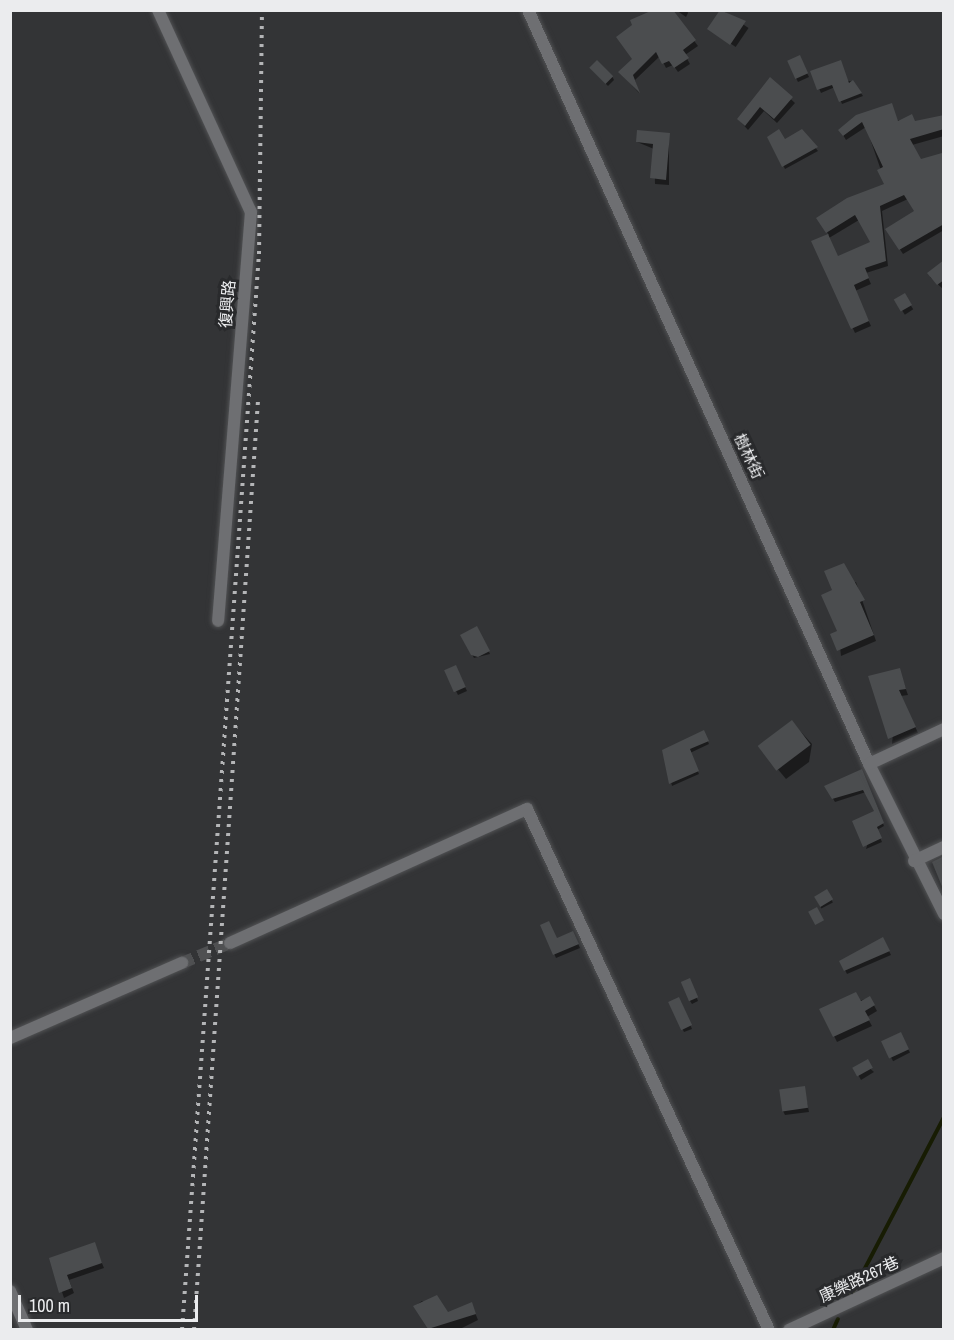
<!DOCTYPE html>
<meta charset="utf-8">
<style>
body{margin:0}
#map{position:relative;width:954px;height:1340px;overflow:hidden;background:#333436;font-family:"Archivo Narrow","Noto Sans TC",sans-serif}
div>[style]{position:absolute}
.shadow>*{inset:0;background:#0007;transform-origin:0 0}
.stream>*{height:4px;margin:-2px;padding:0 2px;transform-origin:2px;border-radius:2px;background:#171c03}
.building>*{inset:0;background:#4b4d4f;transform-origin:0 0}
.street-tunnel>*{height:12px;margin-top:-6px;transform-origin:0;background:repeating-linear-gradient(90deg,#4f5052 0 12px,transparent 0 18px)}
.roads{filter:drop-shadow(0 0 2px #515254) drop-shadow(0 0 2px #515254)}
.street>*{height:12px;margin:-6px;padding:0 6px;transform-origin:6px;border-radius:6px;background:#6e6f72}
.rail>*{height:4px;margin-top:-2px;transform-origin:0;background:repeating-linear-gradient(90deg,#b4b5b7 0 3px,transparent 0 9px)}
span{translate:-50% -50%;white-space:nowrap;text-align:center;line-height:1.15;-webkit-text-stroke:6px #292a2c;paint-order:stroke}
.street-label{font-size:16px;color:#ebecee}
.frame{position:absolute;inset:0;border:12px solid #ebecee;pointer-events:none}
.scale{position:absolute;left:18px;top:1295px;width:180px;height:27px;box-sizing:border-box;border:3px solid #ebecee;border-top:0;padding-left:8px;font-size:18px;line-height:21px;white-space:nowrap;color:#ebecee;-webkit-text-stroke:4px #292a2c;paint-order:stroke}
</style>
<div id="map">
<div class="shadow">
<i style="clip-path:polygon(651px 10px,671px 10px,698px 46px,685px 55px,690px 64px,678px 72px,673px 65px,666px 68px,660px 56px,635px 80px,639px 93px,620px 72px,633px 60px)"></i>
<i style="clip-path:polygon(676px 10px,687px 10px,688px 13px,686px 17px)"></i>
<i style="left:722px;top:10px;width:32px;height:23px;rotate:34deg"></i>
<i style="clip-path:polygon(799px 57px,809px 77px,798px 82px,796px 78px)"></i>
<i style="clip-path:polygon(591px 69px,612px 76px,614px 80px,608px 86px)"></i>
<i style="clip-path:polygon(812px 72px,853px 82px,863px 96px,842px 104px,835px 87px,821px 93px)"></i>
<i style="clip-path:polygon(770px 80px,795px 103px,777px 123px,764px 111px,748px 130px,739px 120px)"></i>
<i style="clip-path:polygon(evenodd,944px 116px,944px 136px,912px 145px,920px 160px,944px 159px,944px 185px,931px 191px,944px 211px,944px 230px,903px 254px,887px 230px,916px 212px,908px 199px,882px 211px,888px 266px,866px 273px,871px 284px,855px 291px,871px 326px,855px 333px,813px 242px,829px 235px,818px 219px,886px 185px,866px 127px,846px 140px,843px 135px,857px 117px,915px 122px,944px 116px,859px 220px,872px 243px,838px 258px,829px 238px,859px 220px)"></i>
<i style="clip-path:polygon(802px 131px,818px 151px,785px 169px,769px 137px,784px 141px)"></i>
<i style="clip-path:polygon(669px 134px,669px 185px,655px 184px,654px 149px,637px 142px)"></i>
<i style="clip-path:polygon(944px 261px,944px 290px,930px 277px)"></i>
<i style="left:904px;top:295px;width:17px;height:10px;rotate:57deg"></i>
<i style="clip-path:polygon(856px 582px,876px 641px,841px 656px,834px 591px)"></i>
<i style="clip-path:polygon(477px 628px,490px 654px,474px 658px,462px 636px)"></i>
<i style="clip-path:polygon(457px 670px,467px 691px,458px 695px,446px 671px)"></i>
<i style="clip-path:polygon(899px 670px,908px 695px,901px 696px,918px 733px,892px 744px)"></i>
<i style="clip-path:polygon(792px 722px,812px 744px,809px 762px,786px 779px,766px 755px)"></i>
<i style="clip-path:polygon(704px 732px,709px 744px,690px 753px,699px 774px,672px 786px,663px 750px)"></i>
<i style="clip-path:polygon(863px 774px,884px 826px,877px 830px,882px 842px,866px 849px,877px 812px,866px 792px,835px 802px,826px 787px)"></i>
<i style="left:827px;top:891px;width:13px;height:13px;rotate:63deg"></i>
<i style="clip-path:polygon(542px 926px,556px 940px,575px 936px,580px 948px,556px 958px)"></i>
<i style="clip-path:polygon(883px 939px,891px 955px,847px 974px,841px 962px)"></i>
<i style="clip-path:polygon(691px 983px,698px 1001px,692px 1004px,690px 1001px)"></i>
<i style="clip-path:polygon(870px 998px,877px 1011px,867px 1017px,872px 1026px,837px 1042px,821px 1010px)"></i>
<i style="clip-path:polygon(681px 1002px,692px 1029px,684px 1032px,670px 1003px)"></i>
<i style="left:900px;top:1033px;width:22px;height:19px;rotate:63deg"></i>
<i style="clip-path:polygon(864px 1063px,874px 1072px,861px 1080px,855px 1069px)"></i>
<i style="clip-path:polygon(804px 1088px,809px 1112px,785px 1115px,783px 1111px)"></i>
<i style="clip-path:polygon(94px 1244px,104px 1268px,69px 1280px,74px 1293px,64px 1298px,51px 1259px)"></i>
<i style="clip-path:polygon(422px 1301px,448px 1314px,474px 1310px,478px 1320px,458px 1330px,424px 1330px,428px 1327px,415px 1306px)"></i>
</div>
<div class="stream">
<i style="left:851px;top:1295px;width:201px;rotate:-62.4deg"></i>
<i style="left:833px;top:1330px;width:12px;rotate:-66deg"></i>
</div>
<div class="building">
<i style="clip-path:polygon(653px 10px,673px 10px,696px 40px,683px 50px,689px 58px,674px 68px,669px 61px,662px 64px,656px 52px,633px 75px,640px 93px,618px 72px,632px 59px,616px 37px,632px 25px,630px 20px)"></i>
<i style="clip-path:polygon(720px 10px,746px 21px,730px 45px,707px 29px)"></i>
<i style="left:800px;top:55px;width:20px;height:14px;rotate:66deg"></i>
<i style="left:597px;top:60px;width:23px;height:11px;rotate:45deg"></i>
<i style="clip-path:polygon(841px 60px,849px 83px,853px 80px,862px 93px,839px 102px,832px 85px,817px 90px,810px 71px)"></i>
<i style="clip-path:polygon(770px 77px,793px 97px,774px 119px,760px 107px,745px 126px,737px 119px)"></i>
<i style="clip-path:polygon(892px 103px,898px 121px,912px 114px,915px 121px,944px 115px,944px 129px,910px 139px,921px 159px,942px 153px,944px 224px,899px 250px,885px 229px,914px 211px,904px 195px,880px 206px,886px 261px,865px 268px,869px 278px,854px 285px,869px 321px,851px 329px,811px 241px,828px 234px,838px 256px,870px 242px,855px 215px,826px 233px,816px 218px,847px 198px,884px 184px,877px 170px,883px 167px,862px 122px,843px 136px,838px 130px,856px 115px)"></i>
<i style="clip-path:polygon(779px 129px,785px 139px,802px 129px,818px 147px,782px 167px,767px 137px)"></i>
<i style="clip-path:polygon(637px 130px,670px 133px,666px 180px,650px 178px,653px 144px,636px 142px)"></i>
<i style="clip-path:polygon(944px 260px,944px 280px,937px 285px,927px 273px)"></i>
<i style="left:905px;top:293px;width:14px;height:13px;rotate:60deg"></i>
<i style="clip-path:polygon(844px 563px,865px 600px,860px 602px,874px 635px,837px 651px,830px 634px,837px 631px,821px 595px,832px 590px,824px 571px)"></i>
<i style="clip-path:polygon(477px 626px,490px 651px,478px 657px,471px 655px,460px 635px)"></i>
<i style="left:456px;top:665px;width:24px;height:13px;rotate:66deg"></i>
<i style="clip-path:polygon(900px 668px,906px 689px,899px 690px,916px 727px,888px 739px,868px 676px)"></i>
<i style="left:792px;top:720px;width:31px;height:43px;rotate:53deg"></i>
<i style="clip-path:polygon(704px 730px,709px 741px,690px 749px,699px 771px,669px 784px,662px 750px)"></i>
<i style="clip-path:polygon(862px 769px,884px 823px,877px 827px,882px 838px,863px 847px,852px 821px,874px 811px,863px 790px,832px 799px,824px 786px)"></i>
<i style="clip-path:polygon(944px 856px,944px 889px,943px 889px,932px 862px)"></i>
<i style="left:827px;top:889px;width:12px;height:15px;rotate:59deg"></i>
<i style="left:817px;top:907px;width:15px;height:10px;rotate:62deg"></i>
<i style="clip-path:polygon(549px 921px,557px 938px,573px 931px,579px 944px,553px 955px,540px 925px)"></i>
<i style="clip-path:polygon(883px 937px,890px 951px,844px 971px,839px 961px)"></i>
<i style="left:690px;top:978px;width:21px;height:10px;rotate:67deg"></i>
<i style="clip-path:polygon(856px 992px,861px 1001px,870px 996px,875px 1005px,865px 1011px,870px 1020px,833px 1037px,819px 1009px)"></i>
<i style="left:679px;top:997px;width:31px;height:12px;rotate:65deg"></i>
<i style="left:901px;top:1032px;width:19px;height:22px;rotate:65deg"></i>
<i style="left:868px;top:1059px;width:10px;height:18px;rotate:61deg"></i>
<i style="left:805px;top:1086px;width:22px;height:26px;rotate:82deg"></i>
<i style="clip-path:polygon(95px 1242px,102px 1263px,67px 1275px,72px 1288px,59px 1293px,49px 1258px)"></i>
<i style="clip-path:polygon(437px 1295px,448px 1312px,472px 1302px,476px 1314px,428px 1329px,413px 1306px)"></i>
</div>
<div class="street-tunnel">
<i style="left:182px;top:963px;width:52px;rotate:-22.6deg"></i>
</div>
<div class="roads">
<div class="street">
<i style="left:158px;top:10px;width:222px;rotate:65.3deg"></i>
<i style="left:251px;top:212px;width:410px;rotate:94.6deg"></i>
<i style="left:528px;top:10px;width:828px;rotate:65.66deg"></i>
<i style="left:869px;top:764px;width:168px;rotate:63.4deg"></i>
<i style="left:869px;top:764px;width:83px;rotate:-25deg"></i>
<i style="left:914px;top:861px;width:33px;rotate:-25deg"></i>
<i style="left:230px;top:943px;width:326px;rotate:-24.3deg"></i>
<i style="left:527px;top:809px;width:574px;rotate:65.09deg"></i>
<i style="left:10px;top:1038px;width:188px;rotate:-23.6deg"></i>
<i style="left:10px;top:1291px;width:43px;rotate:66.4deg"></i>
<i style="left:789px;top:1330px;width:171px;rotate:-24.9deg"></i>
</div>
</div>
<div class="rail">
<i style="left:182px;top:1330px;width:1079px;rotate:-85.91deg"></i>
<i style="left:259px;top:254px;width:244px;rotate:-89.3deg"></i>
<i style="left:194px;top:1330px;width:932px;rotate:-86.06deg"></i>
</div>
<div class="street-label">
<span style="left:227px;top:304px;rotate:-85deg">復興路</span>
<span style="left:749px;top:456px;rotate:65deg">樹林街</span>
<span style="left:859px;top:1279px;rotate:-25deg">康樂路267巷</span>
</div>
<div class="frame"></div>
<div class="scale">100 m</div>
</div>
